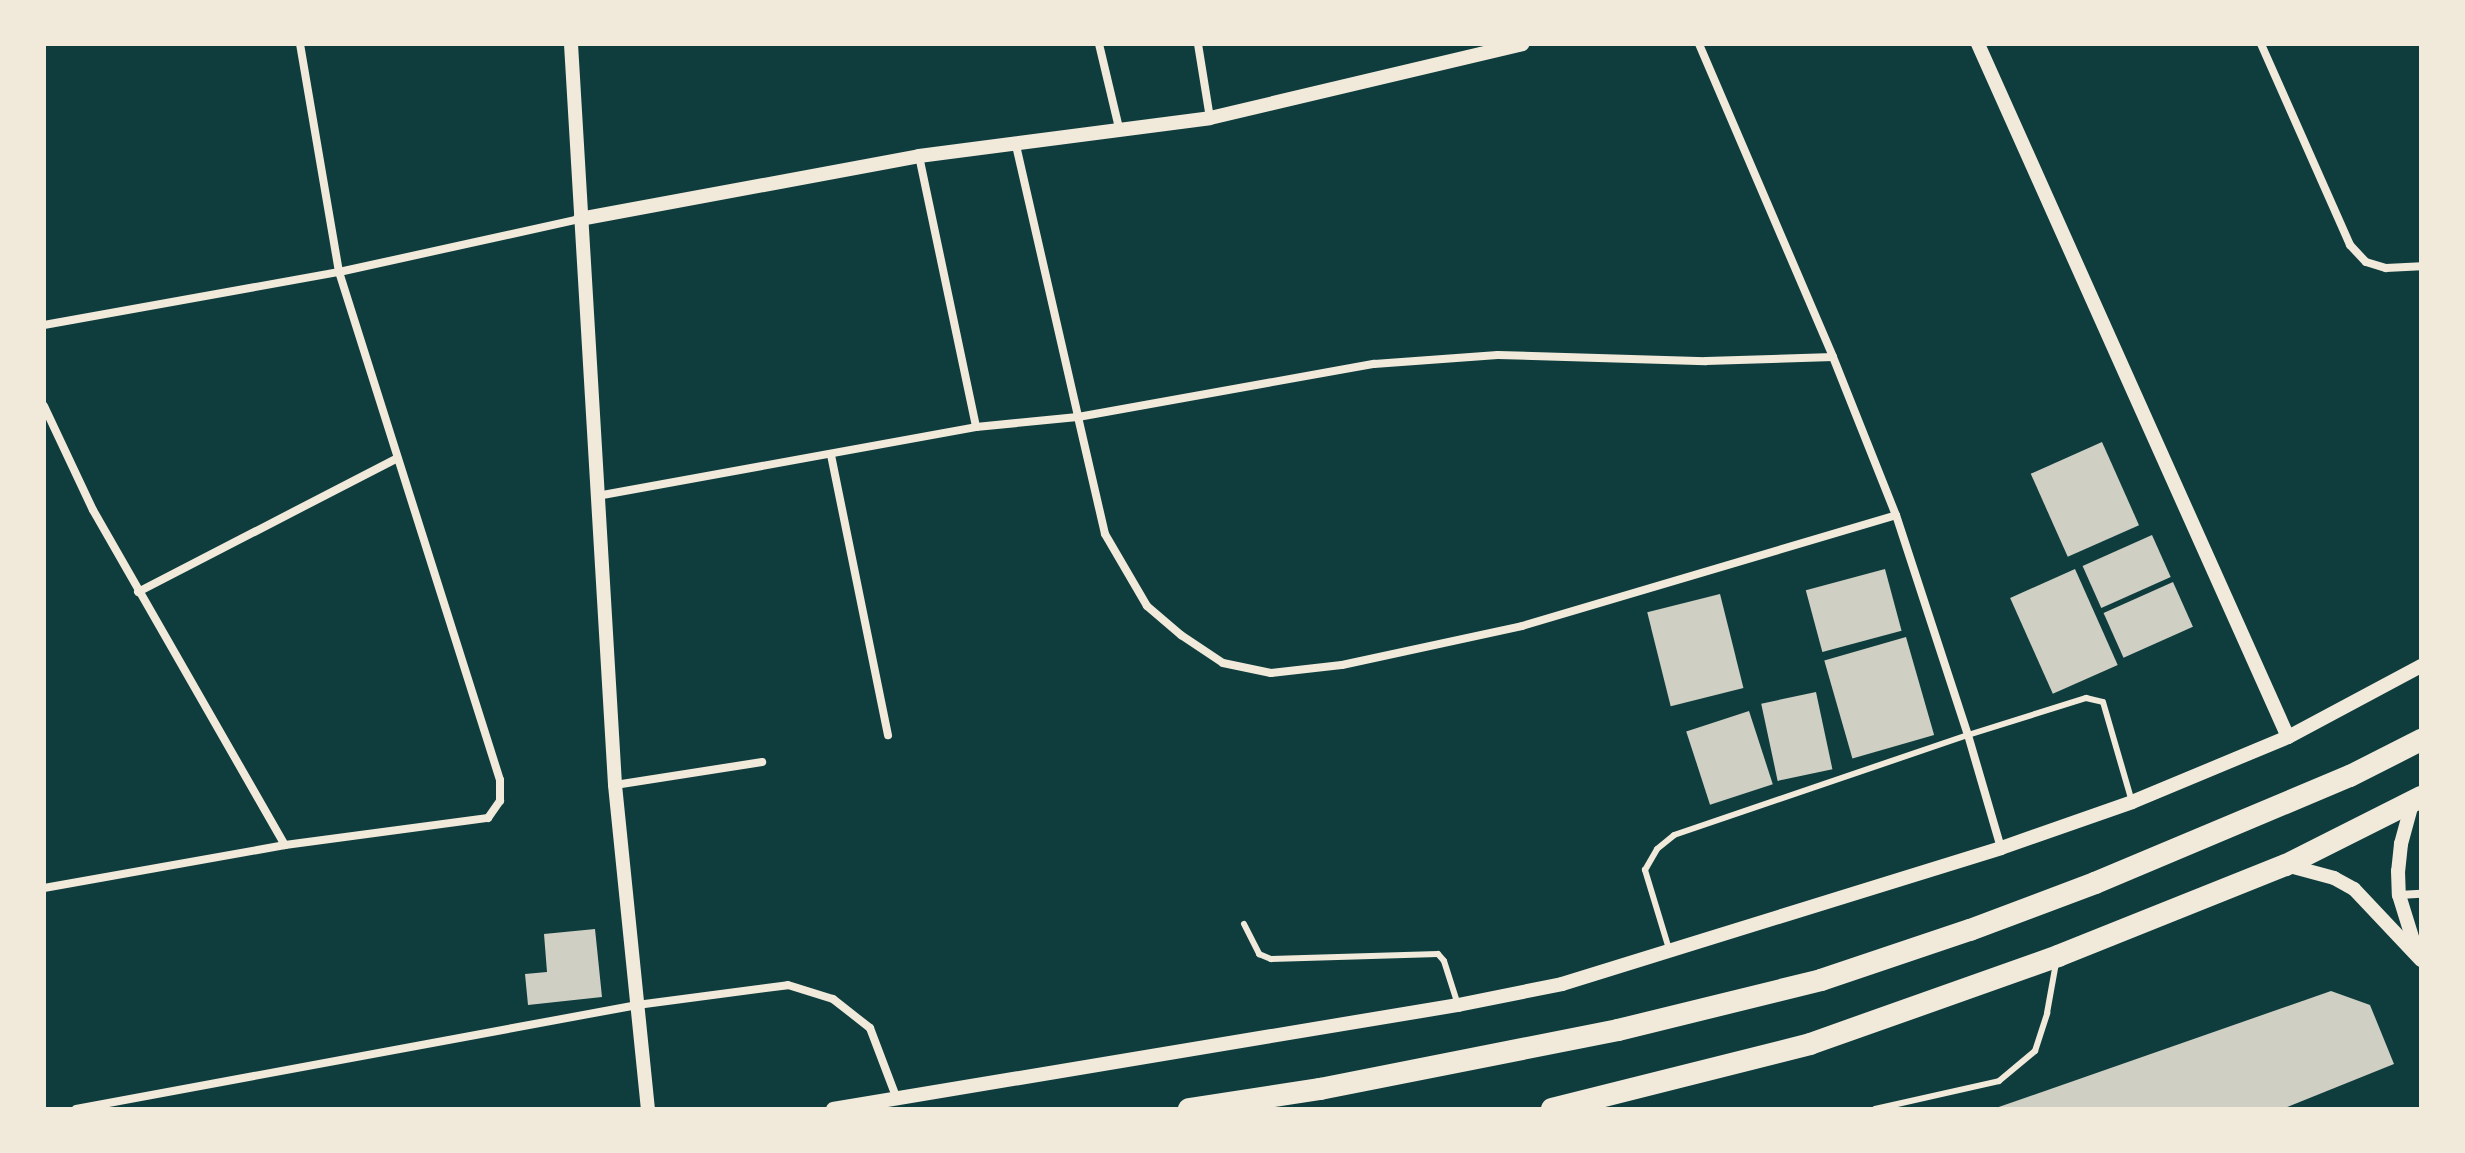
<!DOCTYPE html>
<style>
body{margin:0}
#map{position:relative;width:2465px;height:1153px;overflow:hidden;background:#0f3d3e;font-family:Figtree,sans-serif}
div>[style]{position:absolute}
.building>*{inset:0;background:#cfcfc3;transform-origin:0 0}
.service>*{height:6px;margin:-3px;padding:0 3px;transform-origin:3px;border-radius:3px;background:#f1e9da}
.minor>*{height:8px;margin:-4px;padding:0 4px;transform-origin:4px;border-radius:4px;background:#f1e9da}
.tertiary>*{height:14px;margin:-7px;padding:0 7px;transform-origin:7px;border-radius:7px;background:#f1e9da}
.trunk>*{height:22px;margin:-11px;padding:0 11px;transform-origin:11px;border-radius:11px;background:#f1e9da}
span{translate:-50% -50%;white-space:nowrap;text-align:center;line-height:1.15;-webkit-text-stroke:8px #f1e9da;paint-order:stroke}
.frame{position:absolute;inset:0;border:46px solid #f1e9da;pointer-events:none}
</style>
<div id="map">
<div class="building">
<i style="left:2102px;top:442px;width:91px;height:78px;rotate:66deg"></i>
<i style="left:2152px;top:535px;width:46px;height:76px;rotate:66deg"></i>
<i style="left:1885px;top:569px;width:64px;height:82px;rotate:75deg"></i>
<i style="left:2075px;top:569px;width:105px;height:71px;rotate:66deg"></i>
<i style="left:2173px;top:582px;width:49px;height:76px;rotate:66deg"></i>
<i style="left:1720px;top:594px;width:97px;height:75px;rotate:76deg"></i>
<i style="left:1906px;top:637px;width:102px;height:85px;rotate:74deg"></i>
<i style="left:1816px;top:692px;width:79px;height:56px;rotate:78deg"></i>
<i style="left:1749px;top:711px;width:77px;height:66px;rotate:72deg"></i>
<i style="clip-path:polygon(595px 929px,602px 997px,528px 1005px,525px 974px,547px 972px,544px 934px)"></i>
<i style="clip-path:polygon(2331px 991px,2370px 1005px,2394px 1064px,2282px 1109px,1993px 1109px)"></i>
</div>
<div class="service">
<i style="left:1244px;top:924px;width:34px;rotate:63deg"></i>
<i style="left:1259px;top:954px;width:13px;rotate:23deg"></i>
<i style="left:1271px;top:959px;width:167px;rotate:-1.7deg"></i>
<i style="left:1438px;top:954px;width:9px;rotate:49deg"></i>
<i style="left:1444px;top:961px;width:46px;rotate:72.3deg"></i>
<i style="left:1669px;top:949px;width:83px;rotate:-106.9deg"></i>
<i style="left:1645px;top:870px;width:24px;rotate:-60deg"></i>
<i style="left:1657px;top:849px;width:22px;rotate:-39deg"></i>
<i style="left:1674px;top:835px;width:311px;rotate:-18.8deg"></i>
<i style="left:1968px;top:735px;width:124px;rotate:-17.4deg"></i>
<i style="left:2086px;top:698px;width:17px;rotate:13deg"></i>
<i style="left:2103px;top:702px;width:104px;rotate:73.8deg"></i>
<i style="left:1875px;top:1109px;width:127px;rotate:-12.7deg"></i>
<i style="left:1999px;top:1081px;width:47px;rotate:-39.8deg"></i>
<i style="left:2035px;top:1051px;width:40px;rotate:-72deg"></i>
<i style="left:2047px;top:1013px;width:51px;rotate:-79.8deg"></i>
</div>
<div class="minor">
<i style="left:1099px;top:44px;width:86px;rotate:76.6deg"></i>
<i style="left:1198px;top:44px;width:75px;rotate:80.8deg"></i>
<i style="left:1699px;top:44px;width:340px;rotate:66.8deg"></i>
<i style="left:1833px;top:357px;width:170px;rotate:68.3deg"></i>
<i style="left:2261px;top:44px;width:220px;rotate:66.1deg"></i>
<i style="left:2350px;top:245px;width:23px;rotate:47deg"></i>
<i style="left:2366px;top:262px;width:21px;rotate:17deg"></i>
<i style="left:2386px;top:268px;width:35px;rotate:-3deg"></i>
<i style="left:1015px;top:141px;width:283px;rotate:77.1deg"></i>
<i style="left:1078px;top:417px;width:301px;rotate:-10.2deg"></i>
<i style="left:1374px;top:364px;width:124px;rotate:-4.2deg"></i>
<i style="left:1498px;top:355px;width:208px;rotate:1.7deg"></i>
<i style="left:1706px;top:361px;width:127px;rotate:-1.8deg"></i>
<i style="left:919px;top:156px;width:277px;rotate:78.1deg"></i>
<i style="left:976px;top:427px;width:102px;rotate:-5.6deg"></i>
<i style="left:1078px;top:417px;width:120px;rotate:77deg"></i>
<i style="left:1105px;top:534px;width:83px;rotate:59.7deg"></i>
<i style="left:1147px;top:606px;width:45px;rotate:40.5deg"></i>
<i style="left:1181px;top:635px;width:50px;rotate:33.7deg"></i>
<i style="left:1223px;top:663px;width:49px;rotate:11.8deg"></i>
<i style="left:1271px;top:673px;width:71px;rotate:-6.4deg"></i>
<i style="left:1342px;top:665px;width:184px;rotate:-12.2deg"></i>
<i style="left:1522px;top:626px;width:390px;rotate:-16.5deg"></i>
<i style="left:1896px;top:515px;width:231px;rotate:71.9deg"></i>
<i style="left:1968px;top:735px;width:118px;rotate:73.7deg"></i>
<i style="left:44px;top:325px;width:300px;rotate:-10.2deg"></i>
<i style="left:339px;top:272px;width:247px;rotate:-12.4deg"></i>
<i style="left:44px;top:406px;width:115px;rotate:64.8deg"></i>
<i style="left:93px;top:510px;width:386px;rotate:60.2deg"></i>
<i style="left:831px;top:455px;width:286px;rotate:78.5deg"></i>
<i style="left:597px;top:496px;width:385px;rotate:-10.3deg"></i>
<i style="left:138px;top:592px;width:292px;rotate:-27.3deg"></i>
<i style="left:615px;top:785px;width:149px;rotate:-8.9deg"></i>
<i style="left:44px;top:888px;width:245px;rotate:-10.1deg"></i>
<i style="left:285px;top:845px;width:205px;rotate:-7.6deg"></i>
<i style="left:488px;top:818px;width:21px;rotate:-55deg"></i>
<i style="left:500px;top:801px;width:21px;rotate:-90deg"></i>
<i style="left:500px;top:780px;width:533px;rotate:-107.58deg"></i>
<i style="left:339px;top:272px;width:231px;rotate:-99.7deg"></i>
<i style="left:2399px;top:895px;width:22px;rotate:-3deg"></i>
<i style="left:76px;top:1109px;width:571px;rotate:-10.5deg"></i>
<i style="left:637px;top:1005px;width:152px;rotate:-7.5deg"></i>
<i style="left:788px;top:985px;width:47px;rotate:17.3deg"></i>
<i style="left:833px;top:999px;width:47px;rotate:38.1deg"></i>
<i style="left:870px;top:1028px;width:76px;rotate:69.2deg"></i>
</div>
<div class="tertiary">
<i style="left:571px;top:44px;width:742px;rotate:86.6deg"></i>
<i style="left:615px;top:785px;width:326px;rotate:84.2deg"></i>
<i style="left:1978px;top:44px;width:759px;rotate:65.9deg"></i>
<i style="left:580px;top:219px;width:345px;rotate:-10.5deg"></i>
<i style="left:919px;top:156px;width:293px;rotate:-7.4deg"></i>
<i style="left:1210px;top:118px;width:321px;rotate:-13.3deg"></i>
<i style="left:2413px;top:800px;width:46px;rotate:105.3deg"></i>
<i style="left:2401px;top:844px;width:27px;rotate:96deg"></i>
<i style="left:2398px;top:871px;width:24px;rotate:88deg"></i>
<i style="left:2399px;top:895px;width:58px;rotate:72.8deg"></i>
<i style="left:2286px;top:865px;width:50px;rotate:15.2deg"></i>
<i style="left:2334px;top:878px;width:23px;rotate:29deg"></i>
<i style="left:2354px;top:889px;width:98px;rotate:46.7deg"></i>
<i style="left:833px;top:1109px;width:634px;rotate:-9.45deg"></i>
<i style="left:1458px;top:1005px;width:106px;rotate:-11.4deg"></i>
<i style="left:1562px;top:984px;width:460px;rotate:-17.2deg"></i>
<i style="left:2001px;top:848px;width:139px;rotate:-19.3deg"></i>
<i style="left:2132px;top:802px;width:169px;rotate:-22.6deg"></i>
<i style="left:2288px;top:737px;width:151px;rotate:-28.1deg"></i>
</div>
<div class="trunk">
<i style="left:1189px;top:1109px;width:133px;rotate:-8.7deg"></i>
<i style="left:1320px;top:1089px;width:304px;rotate:-11.2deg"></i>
<i style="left:1618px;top:1030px;width:209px;rotate:-13.8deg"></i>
<i style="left:1821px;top:980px;width:157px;rotate:-18.6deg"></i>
<i style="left:1970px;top:930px;width:134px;rotate:-20.6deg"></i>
<i style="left:2095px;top:883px;width:277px;rotate:-22.8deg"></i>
<i style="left:2350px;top:776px;width:80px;rotate:-26.9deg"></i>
<i style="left:1552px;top:1109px;width:266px;rotate:-14.1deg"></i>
<i style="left:1810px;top:1044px;width:263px;rotate:-19.5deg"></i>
<i style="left:2058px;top:956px;width:245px;rotate:-21.8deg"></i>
<i style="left:2286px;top:865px;width:151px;rotate:-26.7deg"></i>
</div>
<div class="frame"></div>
</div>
